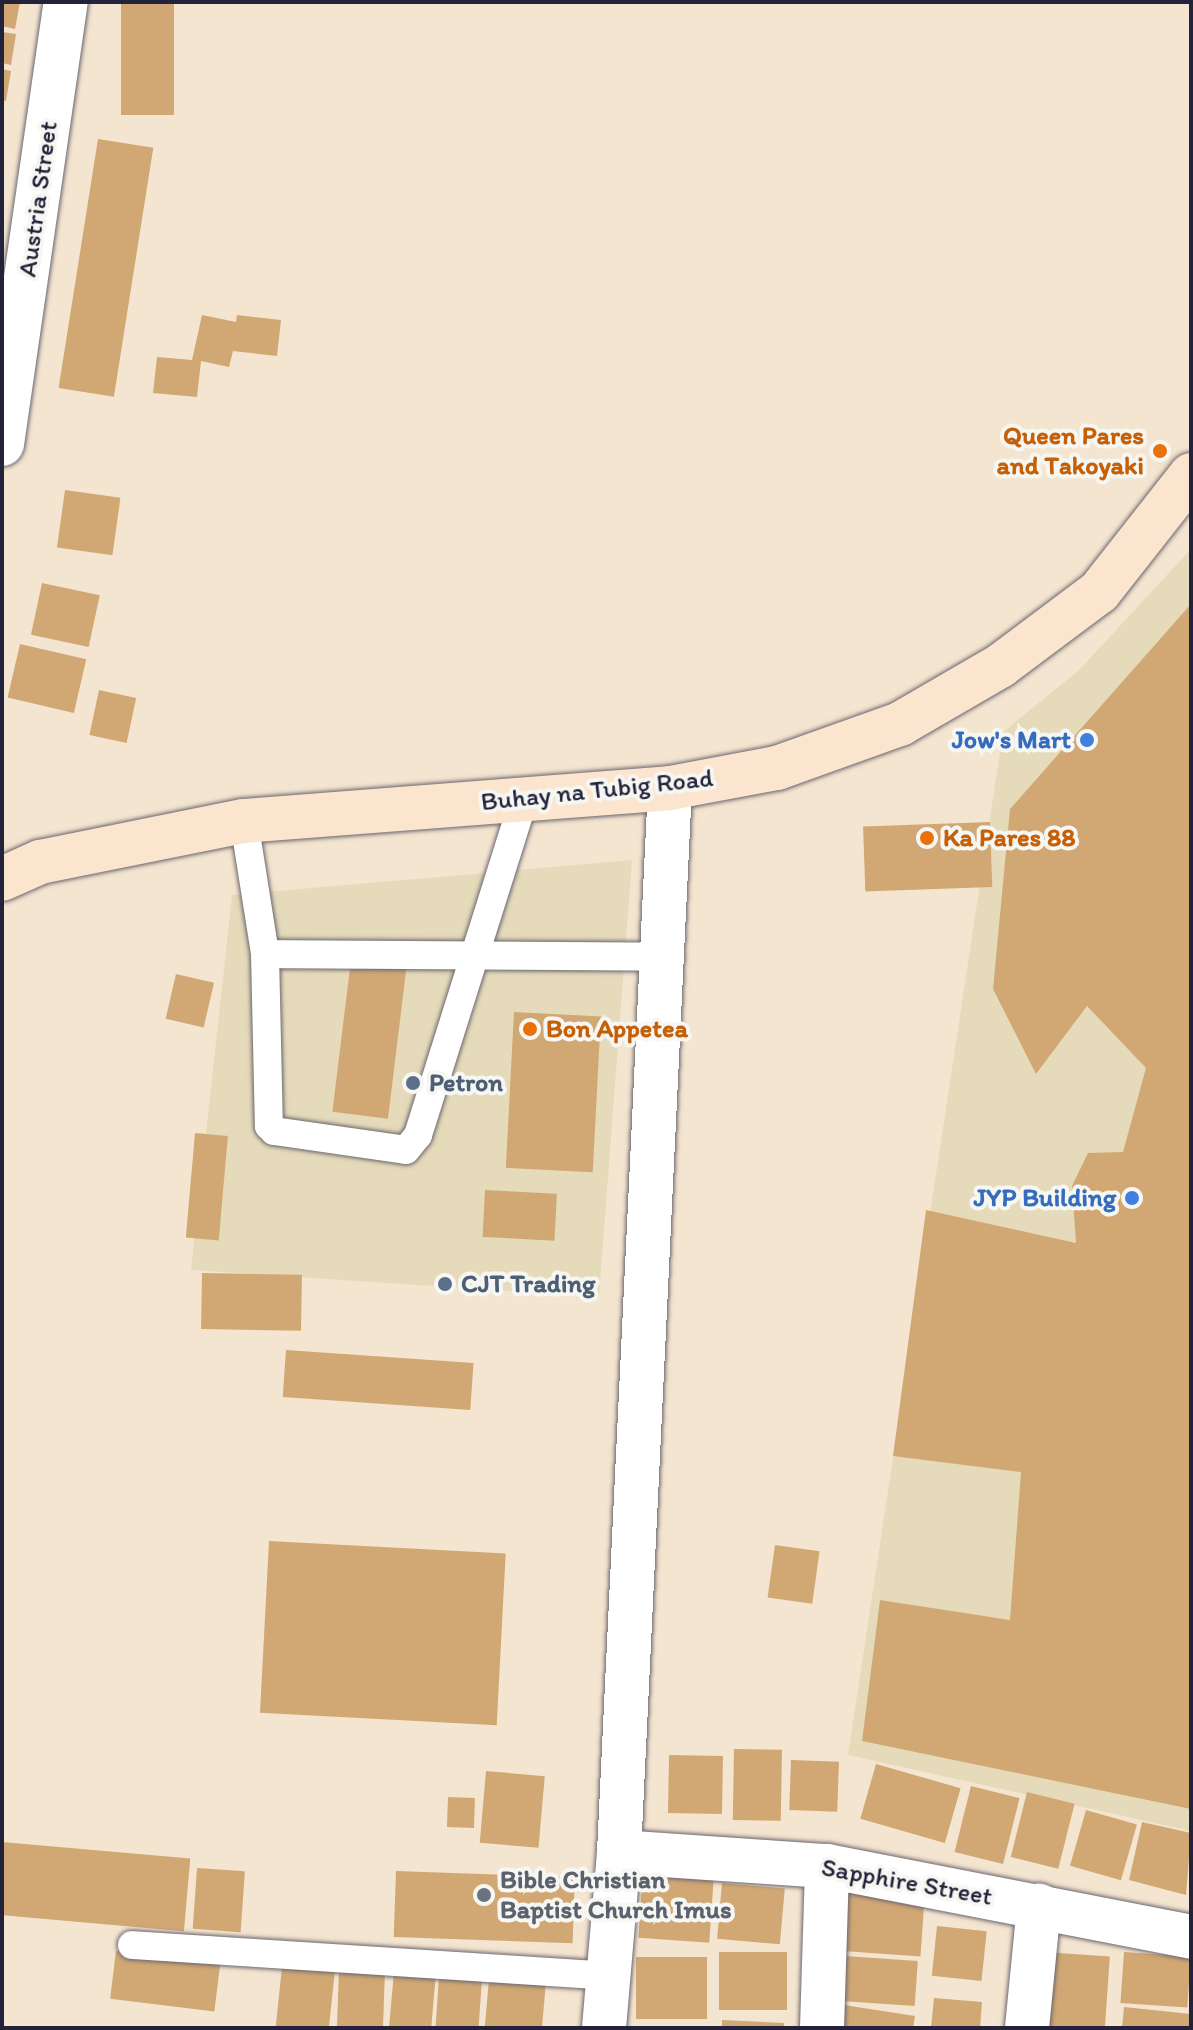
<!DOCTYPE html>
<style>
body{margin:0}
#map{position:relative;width:1193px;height:2030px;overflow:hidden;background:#f4e5d0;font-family:Itim,sans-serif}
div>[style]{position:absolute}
.built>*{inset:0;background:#e5dbba}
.building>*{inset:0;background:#d1a874;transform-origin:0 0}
.roads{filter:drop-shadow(0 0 2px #6c666f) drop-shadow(0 0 2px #6c666f)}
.service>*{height:28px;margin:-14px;padding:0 14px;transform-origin:14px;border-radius:14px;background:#fff}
.minor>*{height:44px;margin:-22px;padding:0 22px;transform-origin:22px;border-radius:22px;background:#fff}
.secondary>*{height:44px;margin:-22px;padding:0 22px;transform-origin:22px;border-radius:22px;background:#fbe5cf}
.dots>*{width:22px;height:22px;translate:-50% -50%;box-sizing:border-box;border:4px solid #f6f6f2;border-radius:50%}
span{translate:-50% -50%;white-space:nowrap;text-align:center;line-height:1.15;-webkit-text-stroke:8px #f6f6f2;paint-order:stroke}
.street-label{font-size:26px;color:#22223b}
.food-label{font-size:26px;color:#c56008;font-weight:700}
.right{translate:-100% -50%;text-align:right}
.left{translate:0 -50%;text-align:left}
.shop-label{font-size:26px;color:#366cbe;font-weight:700}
.service-label{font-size:26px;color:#4e5e75;font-weight:700}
.worship-label{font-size:26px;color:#5b616d;font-weight:700}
.frame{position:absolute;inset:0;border:4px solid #22223b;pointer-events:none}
</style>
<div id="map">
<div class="built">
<i style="clip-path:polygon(1191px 549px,1191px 1831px,848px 1755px,1003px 732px,1079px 670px)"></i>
<i style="clip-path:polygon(632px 860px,599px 1297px,191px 1270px,232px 895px)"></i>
</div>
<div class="building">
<i style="clip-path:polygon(2px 2px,20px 2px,15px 29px,2px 26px)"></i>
<i style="left:121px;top:2px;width:53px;height:113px"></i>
<i style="clip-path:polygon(2px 32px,16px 34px,11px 65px,2px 63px)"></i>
<i style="clip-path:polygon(2px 69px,11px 71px,6px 101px,2px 100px)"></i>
<i style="left:98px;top:139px;width:56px;height:252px;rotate:9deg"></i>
<i style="clip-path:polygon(202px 315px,236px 322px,237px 315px,281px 320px,277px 356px,233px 351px,229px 367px,201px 361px,197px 397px,153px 393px,157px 357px,192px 360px)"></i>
<i style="left:65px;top:490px;width:56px;height:58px;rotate:8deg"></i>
<i style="left:42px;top:583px;width:59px;height:53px;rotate:12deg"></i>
<i style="clip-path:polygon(1191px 604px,1191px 1809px,862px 1741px,880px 1600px,1010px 1620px,1021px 1472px,893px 1456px,926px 1210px,1076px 1243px,1072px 1186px,1088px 1153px,1123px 1152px,1146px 1068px,1087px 1006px,1036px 1074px,993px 989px,1010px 809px)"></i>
<i style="left:20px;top:644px;width:68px;height:55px;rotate:13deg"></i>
<i style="left:99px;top:690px;width:38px;height:46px;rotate:12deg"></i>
<i style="left:990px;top:822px;width:65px;height:127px;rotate:88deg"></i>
<i style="left:351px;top:960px;width:56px;height:153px;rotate:7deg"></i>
<i style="left:176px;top:974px;width:39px;height:46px;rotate:13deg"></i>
<i style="left:514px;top:1012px;width:87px;height:156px;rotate:3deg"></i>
<i style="left:195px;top:1133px;width:33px;height:105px;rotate:5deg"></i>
<i style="left:485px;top:1190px;width:72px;height:47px;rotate:3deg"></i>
<i style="left:202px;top:1273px;width:100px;height:56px;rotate:1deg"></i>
<i style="left:286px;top:1350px;width:188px;height:47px;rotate:4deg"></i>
<i style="left:269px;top:1541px;width:237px;height:172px;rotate:3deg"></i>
<i style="left:775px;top:1545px;width:45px;height:53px;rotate:8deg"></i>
<i style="left:734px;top:1749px;width:48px;height:71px;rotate:1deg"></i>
<i style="left:669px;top:1755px;width:54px;height:58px;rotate:1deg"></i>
<i style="left:791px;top:1760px;width:48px;height:50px;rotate:2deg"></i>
<i style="left:876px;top:1764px;width:88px;height:57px;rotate:16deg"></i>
<i style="left:486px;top:1771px;width:59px;height:72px;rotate:5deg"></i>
<i style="left:971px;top:1786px;width:50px;height:68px;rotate:14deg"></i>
<i style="left:1027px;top:1792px;width:49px;height:67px;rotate:14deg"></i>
<i style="left:448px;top:1797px;width:27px;height:30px;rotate:2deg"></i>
<i style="left:1086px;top:1810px;width:53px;height:58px;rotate:16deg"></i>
<i style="clip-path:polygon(1142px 1822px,1191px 1833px,1186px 1895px,1129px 1880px)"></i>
<i style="left:2px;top:1842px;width:189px;height:73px;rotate:5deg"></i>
<i style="left:197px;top:1868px;width:48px;height:61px;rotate:4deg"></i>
<i style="left:396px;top:1871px;width:179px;height:66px;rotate:2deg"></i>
<i style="left:643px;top:1872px;width:71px;height:66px;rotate:4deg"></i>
<i style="left:722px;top:1883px;width:63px;height:56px;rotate:5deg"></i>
<i style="left:844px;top:1889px;width:81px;height:62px;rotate:4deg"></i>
<i style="left:937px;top:1926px;width:50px;height:50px;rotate:6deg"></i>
<i style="left:116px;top:1951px;width:105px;height:48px;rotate:7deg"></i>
<i style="left:719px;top:1952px;width:68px;height:58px"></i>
<i style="left:1044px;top:1952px;width:66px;height:76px;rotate:4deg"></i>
<i style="left:1124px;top:1952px;width:67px;height:51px;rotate:4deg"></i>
<i style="left:845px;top:1956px;width:73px;height:45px;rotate:4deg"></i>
<i style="left:636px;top:1957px;width:71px;height:62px"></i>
<i style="left:282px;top:1967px;width:53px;height:61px;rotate:6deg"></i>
<i style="left:339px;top:1969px;width:46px;height:59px;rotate:2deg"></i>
<i style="left:394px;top:1971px;width:42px;height:57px;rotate:5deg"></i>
<i style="left:439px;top:1977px;width:43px;height:51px;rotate:4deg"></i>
<i style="left:489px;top:1979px;width:57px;height:49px;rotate:5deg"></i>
<i style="clip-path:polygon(934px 1998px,982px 2002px,980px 2028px,931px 2028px)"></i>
<i style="clip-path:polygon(844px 2005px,915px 2016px,913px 2028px,841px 2028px)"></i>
<i style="clip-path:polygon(1124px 2007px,1191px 2014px,1191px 2028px,1122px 2028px)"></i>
<i style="clip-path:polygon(722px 2020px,784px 2023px,784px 2028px,722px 2028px)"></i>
</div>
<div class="roads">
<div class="service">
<i style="left:244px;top:821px;width:135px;rotate:81deg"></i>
<i style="left:265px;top:954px;width:172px;rotate:88.7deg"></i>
<i style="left:269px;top:1126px;width:7px;rotate:45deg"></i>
<i style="left:274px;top:1131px;width:133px;rotate:8.2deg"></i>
<i style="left:406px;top:1150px;width:19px;rotate:-51deg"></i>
<i style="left:418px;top:1135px;width:352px;rotate:-72.5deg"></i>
<i style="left:265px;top:954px;width:396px;rotate:0.4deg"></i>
<i style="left:132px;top:1945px;width:478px;rotate:3.7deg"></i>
</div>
<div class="minor">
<i style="left:2px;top:444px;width:447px;rotate:-81.8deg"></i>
<i style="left:619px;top:1852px;width:208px;rotate:3.9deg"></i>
<i style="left:827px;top:1866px;width:371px;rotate:11deg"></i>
<i style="left:604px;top:2028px;width:177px;rotate:-85.1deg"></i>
<i style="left:619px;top:1852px;width:1065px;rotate:-87.26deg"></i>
<i style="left:822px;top:2028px;width:162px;rotate:-88.2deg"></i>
<i style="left:1027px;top:2028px;width:123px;rotate:-84.4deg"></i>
</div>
<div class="secondary">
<i style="left:2px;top:879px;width:42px;rotate:-24.1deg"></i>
<i style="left:40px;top:862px;width:208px;rotate:-11.4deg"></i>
<i style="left:244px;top:821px;width:427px;rotate:-4.4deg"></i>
<i style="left:670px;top:788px;width:109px;rotate:-10.6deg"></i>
<i style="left:777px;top:768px;width:131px;rotate:-19.7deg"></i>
<i style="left:900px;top:724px;width:116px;rotate:-30.1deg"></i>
<i style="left:1000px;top:666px;width:124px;rotate:-36.8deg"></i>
<i style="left:1099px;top:592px;width:149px;rotate:-51.8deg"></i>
</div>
</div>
<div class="dots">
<i style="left:1160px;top:451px;background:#e8710a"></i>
<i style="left:1087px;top:740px;background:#3f7fe0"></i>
<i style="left:927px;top:838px;background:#e8710a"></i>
<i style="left:530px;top:1029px;background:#e8710a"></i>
<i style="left:413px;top:1083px;background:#5c6f8a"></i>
<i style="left:1132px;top:1198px;background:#3f7fe0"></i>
<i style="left:445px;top:1284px;background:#5c6f8a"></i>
<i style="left:484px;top:1895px;background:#6b7280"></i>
</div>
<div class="street-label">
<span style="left:38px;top:199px;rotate:-82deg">Austria Street</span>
<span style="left:597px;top:790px;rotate:-6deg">Buhay na Tubig Road</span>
<span style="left:907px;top:1882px;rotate:10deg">Sapphire Street</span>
</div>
<div class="food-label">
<span class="right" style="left:1144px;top:451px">Queen Pares<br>and Takoyaki</span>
<span class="left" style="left:943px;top:838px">Ka Pares 88</span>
<span class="left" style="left:546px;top:1029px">Bon Appetea</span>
</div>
<div class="shop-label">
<span class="right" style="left:1071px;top:740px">Jow's Mart</span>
<span class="right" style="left:1116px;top:1198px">JYP Building</span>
</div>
<div class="service-label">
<span class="left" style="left:429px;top:1083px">Petron</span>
<span class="left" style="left:461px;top:1284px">CJT Trading</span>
</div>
<div class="worship-label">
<span class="left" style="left:500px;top:1895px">Bible Christian<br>Baptist Church Imus</span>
</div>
<div class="frame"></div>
</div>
